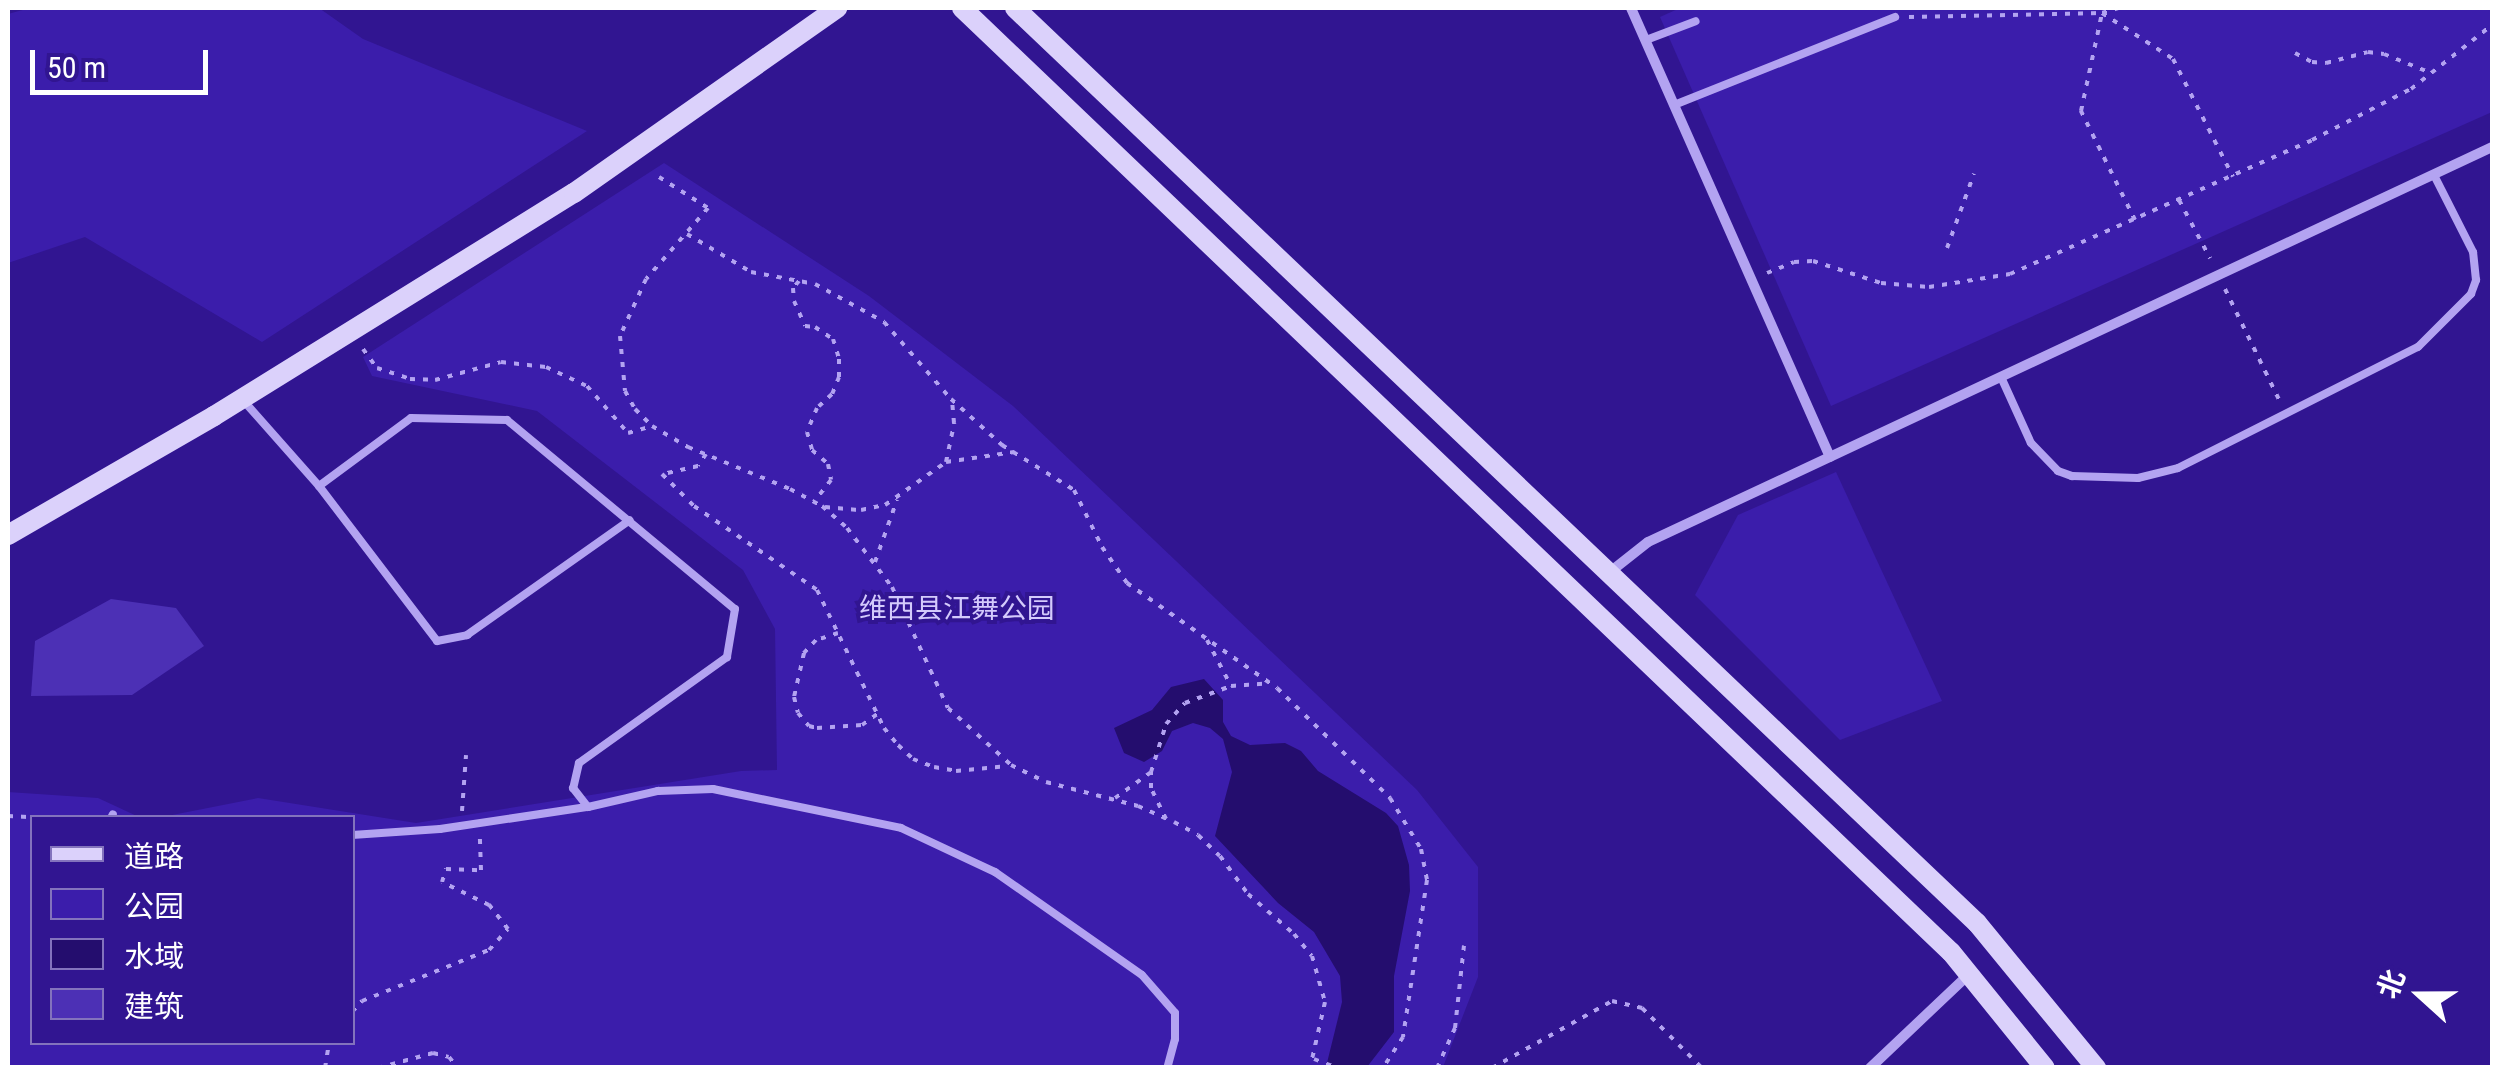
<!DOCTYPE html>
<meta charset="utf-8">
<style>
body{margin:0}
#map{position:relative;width:2500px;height:1075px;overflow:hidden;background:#311591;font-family:"Roboto Condensed","Noto Sans SC",sans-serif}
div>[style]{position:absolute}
.green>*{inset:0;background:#3b1dab}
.water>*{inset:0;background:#240d6e}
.building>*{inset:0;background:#4c30b5}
.path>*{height:4px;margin-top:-2px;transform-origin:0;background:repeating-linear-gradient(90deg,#b3a3f1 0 5px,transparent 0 13px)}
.lane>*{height:8px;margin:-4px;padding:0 4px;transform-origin:4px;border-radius:4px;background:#b3a3f1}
.street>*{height:10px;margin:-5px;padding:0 5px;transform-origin:5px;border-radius:5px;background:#b3a3f1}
.secondary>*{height:20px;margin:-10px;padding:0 10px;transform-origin:10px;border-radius:10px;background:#dbd1fb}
span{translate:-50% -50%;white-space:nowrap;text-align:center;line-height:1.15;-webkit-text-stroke:8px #311591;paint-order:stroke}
.park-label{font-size:28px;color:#d4cafc}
.frame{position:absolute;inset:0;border:10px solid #fff;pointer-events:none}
.legend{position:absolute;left:30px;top:815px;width:325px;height:230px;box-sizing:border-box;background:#311591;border:2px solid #8373bd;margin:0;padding:12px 18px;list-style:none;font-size:30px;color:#fff}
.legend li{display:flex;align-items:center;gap:20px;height:50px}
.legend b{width:50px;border:2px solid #8373bd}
.north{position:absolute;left:2370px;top:945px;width:100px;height:100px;-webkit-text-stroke:8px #311591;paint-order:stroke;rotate:291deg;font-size:28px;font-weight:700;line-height:40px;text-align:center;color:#fff}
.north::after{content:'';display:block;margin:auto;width:35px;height:45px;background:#fff;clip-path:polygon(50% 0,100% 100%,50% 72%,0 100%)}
.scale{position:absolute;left:30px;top:50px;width:178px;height:45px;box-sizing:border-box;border:5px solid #fff;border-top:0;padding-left:12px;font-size:30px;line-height:35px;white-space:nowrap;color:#fff;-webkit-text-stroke:8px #311591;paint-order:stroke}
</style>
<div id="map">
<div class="green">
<i style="clip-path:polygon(30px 8px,319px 8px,363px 39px,587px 131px,262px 342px,85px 237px,8px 263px,8px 14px)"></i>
<i style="clip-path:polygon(1680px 8px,2492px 8px,2492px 112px,1831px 406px,1660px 17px)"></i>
<i style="clip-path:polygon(664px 163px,869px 296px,1013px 406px,1417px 790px,1478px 867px,1478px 977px,1443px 1067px,8px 1067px,8px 792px,98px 798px,139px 817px,32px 818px,32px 1042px,352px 1042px,352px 818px,162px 817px,258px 798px,416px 823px,741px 771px,777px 770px,775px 629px,743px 570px,537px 411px,372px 376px,363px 357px)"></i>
<i style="clip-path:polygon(1836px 472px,1942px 701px,1840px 740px,1695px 595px,1738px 515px)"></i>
</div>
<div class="water">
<i style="clip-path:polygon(1204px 679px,1223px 700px,1223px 722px,1231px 736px,1250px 745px,1285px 743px,1301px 751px,1318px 771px,1386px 813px,1398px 826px,1409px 865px,1410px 891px,1394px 976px,1394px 1032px,1367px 1067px,1326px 1067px,1342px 1002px,1340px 976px,1314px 932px,1278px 903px,1215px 836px,1232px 772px,1223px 739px,1210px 728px,1193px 723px,1172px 731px,1162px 751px,1144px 762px,1124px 753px,1114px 728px,1152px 710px,1171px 687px)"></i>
</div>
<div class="building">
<i style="clip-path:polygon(111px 599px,176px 608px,204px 646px,132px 695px,31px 696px,35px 641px)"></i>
</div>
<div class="path">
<i style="left:1909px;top:17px;width:193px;rotate:-1.2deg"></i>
<i style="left:2102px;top:13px;width:17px;rotate:-17deg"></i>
<i style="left:2295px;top:53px;width:19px;rotate:28deg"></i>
<i style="left:2312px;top:62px;width:14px;rotate:4deg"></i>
<i style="left:2326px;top:63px;width:43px;rotate:-14.7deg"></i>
<i style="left:2368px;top:52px;width:16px;rotate:7deg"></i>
<i style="left:2384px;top:54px;width:51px;rotate:22deg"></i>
<i style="left:659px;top:177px;width:58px;rotate:32.3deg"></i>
<i style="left:708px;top:208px;width:94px;rotate:131.1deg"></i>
<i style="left:646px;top:279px;width:63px;rotate:114.5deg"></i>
<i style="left:620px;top:336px;width:55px;rotate:84.8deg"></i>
<i style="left:625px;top:391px;width:21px;rotate:61deg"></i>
<i style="left:635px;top:409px;width:24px;rotate:45deg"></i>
<i style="left:652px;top:426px;width:42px;rotate:30.3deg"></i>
<i style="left:688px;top:447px;width:110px;rotate:22.4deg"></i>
<i style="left:790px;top:489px;width:36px;rotate:28deg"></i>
<i style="left:822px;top:506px;width:33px;rotate:41deg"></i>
<i style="left:847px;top:528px;width:74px;rotate:52.7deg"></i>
<i style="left:892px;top:587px;width:133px;rotate:65.2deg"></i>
<i style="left:948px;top:708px;width:85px;rotate:42.1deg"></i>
<i style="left:1011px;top:765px;width:39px;rotate:26deg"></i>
<i style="left:1046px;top:782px;width:95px;rotate:14.6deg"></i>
<i style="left:1138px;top:806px;width:39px;rotate:24deg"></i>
<i style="left:1174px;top:822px;width:27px;rotate:28deg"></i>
<i style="left:1198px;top:835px;width:30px;rotate:44deg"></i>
<i style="left:1220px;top:856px;width:47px;rotate:53.6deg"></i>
<i style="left:1248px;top:894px;width:61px;rotate:41deg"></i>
<i style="left:1294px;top:934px;width:28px;rotate:51deg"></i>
<i style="left:1312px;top:956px;width:48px;rotate:74.2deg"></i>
<i style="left:1325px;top:1002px;width:68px;rotate:102.8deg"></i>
<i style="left:2179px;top:200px;width:66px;rotate:61.9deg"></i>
<i style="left:2135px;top:220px;width:122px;rotate:-116.4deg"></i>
<i style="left:2081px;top:111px;width:100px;rotate:-77.9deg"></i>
<i style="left:2102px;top:13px;width:85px;rotate:32.9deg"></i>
<i style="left:2173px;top:59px;width:132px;rotate:63deg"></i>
<i style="left:687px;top:234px;width:74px;rotate:30.7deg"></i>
<i style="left:751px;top:272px;width:65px;rotate:10.6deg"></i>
<i style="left:815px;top:284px;width:79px;rotate:28.8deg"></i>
<i style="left:884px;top:322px;width:102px;rotate:49deg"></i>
<i style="left:951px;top:399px;width:69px;rotate:42deg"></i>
<i style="left:1002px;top:445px;width:85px;rotate:32deg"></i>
<i style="left:1074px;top:490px;width:64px;rotate:63.8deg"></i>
<i style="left:1102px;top:547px;width:44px;rotate:55.2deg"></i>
<i style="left:1127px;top:583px;width:183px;rotate:35deg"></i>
<i style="left:1277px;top:688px;width:158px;rotate:44.2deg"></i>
<i style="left:1390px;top:798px;width:60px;rotate:58.7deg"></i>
<i style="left:1421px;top:849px;width:32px;rotate:79deg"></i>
<i style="left:1427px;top:880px;width:159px;rotate:98.7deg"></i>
<i style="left:1403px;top:1037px;width:37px;rotate:123deg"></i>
<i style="left:1947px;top:248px;width:79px;rotate:-70deg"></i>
<i style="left:1767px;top:273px;width:29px;rotate:-22deg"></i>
<i style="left:1794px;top:262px;width:19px;rotate:-3deg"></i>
<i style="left:1813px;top:261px;width:71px;rotate:17.9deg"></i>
<i style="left:1881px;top:283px;width:48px;rotate:4.8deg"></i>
<i style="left:1929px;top:287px;width:82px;rotate:-9.1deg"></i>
<i style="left:2010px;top:274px;width:330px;rotate:-23.9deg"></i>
<i style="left:2312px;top:140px;width:111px;rotate:-27.3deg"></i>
<i style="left:2411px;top:89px;width:103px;rotate:-38.3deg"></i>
<i style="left:799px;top:281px;width:9px;rotate:131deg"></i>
<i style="left:793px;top:288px;width:13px;rotate:86deg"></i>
<i style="left:794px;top:301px;width:27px;rotate:66deg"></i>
<i style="left:805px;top:326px;width:10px;rotate:6deg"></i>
<i style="left:815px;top:327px;width:22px;rotate:34deg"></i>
<i style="left:833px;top:339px;width:21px;rotate:73deg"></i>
<i style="left:839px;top:359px;width:18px;rotate:90deg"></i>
<i style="left:839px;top:377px;width:18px;rotate:112deg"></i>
<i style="left:832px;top:394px;width:21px;rotate:137deg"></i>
<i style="left:817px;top:408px;width:26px;rotate:113deg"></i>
<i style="left:807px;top:432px;width:19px;rotate:74deg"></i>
<i style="left:812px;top:450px;width:21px;rotate:41deg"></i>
<i style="left:828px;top:464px;width:16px;rotate:79deg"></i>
<i style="left:831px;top:480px;width:28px;rotate:128deg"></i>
<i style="left:2225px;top:289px;width:126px;rotate:64deg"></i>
<i style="left:363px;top:349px;width:24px;rotate:54deg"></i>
<i style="left:377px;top:368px;width:35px;rotate:18deg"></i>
<i style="left:410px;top:379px;width:25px;rotate:2deg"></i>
<i style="left:435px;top:380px;width:68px;rotate:-15.3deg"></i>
<i style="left:501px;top:362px;width:45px;rotate:6.3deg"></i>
<i style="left:546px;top:367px;width:45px;rotate:24.9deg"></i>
<i style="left:587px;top:386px;width:62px;rotate:48.9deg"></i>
<i style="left:628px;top:433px;width:25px;rotate:-16deg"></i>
<i style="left:706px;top:454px;width:14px;rotate:124deg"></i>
<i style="left:698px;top:466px;width:37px;rotate:167deg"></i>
<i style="left:662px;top:474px;width:45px;rotate:45deg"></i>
<i style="left:694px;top:506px;width:149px;rotate:34.3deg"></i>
<i style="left:817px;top:590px;width:153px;rotate:64.1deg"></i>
<i style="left:884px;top:728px;width:22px;rotate:51deg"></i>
<i style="left:898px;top:745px;width:21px;rotate:43deg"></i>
<i style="left:913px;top:759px;width:22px;rotate:21deg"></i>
<i style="left:934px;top:767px;width:22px;rotate:10deg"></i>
<i style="left:956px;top:771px;width:52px;rotate:-5.5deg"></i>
<i style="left:946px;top:462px;width:40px;rotate:-78deg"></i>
<i style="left:954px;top:423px;width:21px;rotate:-95deg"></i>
<i style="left:825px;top:507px;width:36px;rotate:5deg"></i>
<i style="left:861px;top:510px;width:25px;rotate:-12deg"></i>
<i style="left:885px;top:505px;width:75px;rotate:-35.2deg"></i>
<i style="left:946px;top:462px;width:69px;rotate:-8.4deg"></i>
<i style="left:875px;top:562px;width:66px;rotate:-70.5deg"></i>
<i style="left:838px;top:633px;width:23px;rotate:162deg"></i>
<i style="left:816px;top:640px;width:18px;rotate:133deg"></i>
<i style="left:804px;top:653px;width:45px;rotate:102.8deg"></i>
<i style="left:794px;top:697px;width:16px;rotate:76deg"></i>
<i style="left:798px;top:713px;width:17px;rotate:50deg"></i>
<i style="left:809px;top:726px;width:8px;rotate:14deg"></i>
<i style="left:817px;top:728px;width:45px;rotate:-3.8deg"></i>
<i style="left:862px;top:725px;width:19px;rotate:-36deg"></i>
<i style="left:1207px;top:640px;width:52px;rotate:62.4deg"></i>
<i style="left:1231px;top:686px;width:39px;rotate:-4deg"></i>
<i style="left:1115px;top:798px;width:44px;rotate:-35.8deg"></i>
<i style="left:462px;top:811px;width:56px;rotate:-85.9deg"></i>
<i style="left:8px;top:816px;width:35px;rotate:3deg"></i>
<i style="left:1166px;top:819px;width:34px;rotate:-116deg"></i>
<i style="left:1151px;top:788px;width:16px;rotate:-90deg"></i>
<i style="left:1151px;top:772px;width:50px;rotate:-72.6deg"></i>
<i style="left:1166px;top:724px;width:28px;rotate:-48deg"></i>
<i style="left:1185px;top:703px;width:49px;rotate:-20.3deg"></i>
<i style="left:352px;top:1012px;width:15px;rotate:-48deg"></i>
<i style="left:362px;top:1001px;width:137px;rotate:-21.9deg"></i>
<i style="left:489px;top:950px;width:28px;rotate:-48deg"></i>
<i style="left:508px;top:929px;width:31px;rotate:-128deg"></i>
<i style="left:489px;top:905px;width:52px;rotate:-153.9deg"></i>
<i style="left:442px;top:882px;width:14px;rotate:-73deg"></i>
<i style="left:446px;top:869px;width:35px;rotate:2deg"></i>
<i style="left:481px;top:870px;width:34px;rotate:-92deg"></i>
<i style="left:1314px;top:1059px;width:25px;rotate:21deg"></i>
<i style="left:325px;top:1068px;width:26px;rotate:-81deg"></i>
<i style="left:378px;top:1068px;width:57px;rotate:-15.3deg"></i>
<i style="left:433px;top:1053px;width:16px;rotate:14deg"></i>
<i style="left:449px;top:1057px;width:14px;rotate:51deg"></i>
<i style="left:1437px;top:1068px;width:44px;rotate:-65.8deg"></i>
<i style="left:1455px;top:1028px;width:83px;rotate:-83.8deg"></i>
<i style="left:1492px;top:1068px;width:137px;rotate:-29.2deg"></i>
<i style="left:1612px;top:1001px;width:31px;rotate:13deg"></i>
<i style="left:1642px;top:1008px;width:85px;rotate:45deg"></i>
</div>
<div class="lane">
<i style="left:1646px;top:40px;width:53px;rotate:-20.8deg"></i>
<i style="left:1674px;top:105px;width:238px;rotate:-21.7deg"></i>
<i style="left:2001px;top:377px;width:72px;rotate:65.6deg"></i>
<i style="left:2031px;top:443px;width:39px;rotate:46deg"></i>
<i style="left:2058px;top:471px;width:15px;rotate:20deg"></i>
<i style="left:2072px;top:476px;width:66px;rotate:1.7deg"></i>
<i style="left:2138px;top:478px;width:41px;rotate:-14deg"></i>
<i style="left:2178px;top:468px;width:269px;rotate:-26.8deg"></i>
<i style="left:2418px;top:347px;width:75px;rotate:-45deg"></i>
<i style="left:2471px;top:294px;width:15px;rotate:-70deg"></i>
<i style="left:2476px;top:280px;width:28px;rotate:-96deg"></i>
<i style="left:2473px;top:252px;width:86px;rotate:-116.9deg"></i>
<i style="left:242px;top:399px;width:116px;rotate:48.5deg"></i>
<i style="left:319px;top:486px;width:195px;rotate:52.7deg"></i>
<i style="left:437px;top:641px;width:31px;rotate:-11deg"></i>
<i style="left:467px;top:635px;width:199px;rotate:-35.2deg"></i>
<i style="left:319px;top:486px;width:114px;rotate:-36.5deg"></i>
<i style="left:411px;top:418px;width:96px;rotate:1.2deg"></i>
<i style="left:507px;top:420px;width:296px;rotate:39.7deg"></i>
<i style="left:735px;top:609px;width:49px;rotate:99.5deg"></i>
<i style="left:727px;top:657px;width:182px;rotate:144.4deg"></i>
<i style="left:579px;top:763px;width:26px;rotate:103deg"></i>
<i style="left:573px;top:788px;width:24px;rotate:52deg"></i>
<i style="left:588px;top:807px;width:72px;rotate:-12.9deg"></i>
<i style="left:658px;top:791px;width:55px;rotate:-2.1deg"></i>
<i style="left:713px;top:789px;width:192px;rotate:11.7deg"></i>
<i style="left:901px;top:828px;width:104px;rotate:25.1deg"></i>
<i style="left:995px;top:872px;width:179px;rotate:35deg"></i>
<i style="left:1142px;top:975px;width:50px;rotate:49deg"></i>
<i style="left:1175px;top:1013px;width:26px;rotate:90deg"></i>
<i style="left:1175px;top:1039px;width:30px;rotate:105deg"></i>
<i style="left:111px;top:818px;width:4px;rotate:-63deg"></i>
<i style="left:352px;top:835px;width:88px;rotate:-3.9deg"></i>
<i style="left:440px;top:829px;width:150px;rotate:-8.5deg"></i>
</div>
<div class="street">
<i style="left:1631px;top:8px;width:491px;rotate:66.1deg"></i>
<i style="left:1610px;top:572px;width:48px;rotate:-38.3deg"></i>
<i style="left:1648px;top:542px;width:932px;rotate:-25.08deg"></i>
<i style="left:1870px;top:1068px;width:138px;rotate:-43.5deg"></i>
</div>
<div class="secondary">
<i style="left:962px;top:8px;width:1367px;rotate:43.67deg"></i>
<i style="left:1951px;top:952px;width:149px;rotate:51deg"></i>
<i style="left:1015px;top:8px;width:1328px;rotate:43.57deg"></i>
<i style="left:1977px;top:923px;width:188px;rotate:50.6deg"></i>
<i style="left:8px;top:535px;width:238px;rotate:-30deg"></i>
<i style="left:214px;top:416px;width:423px;rotate:-31.8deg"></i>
<i style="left:574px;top:193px;width:322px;rotate:-35.1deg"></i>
</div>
<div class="park-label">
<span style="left:957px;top:609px">维西县江舞公园</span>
</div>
<div class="frame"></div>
<ul class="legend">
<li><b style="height:12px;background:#dbd1fb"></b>道路</li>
<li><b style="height:28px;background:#3b1dab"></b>公园</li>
<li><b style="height:28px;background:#240d6e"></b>水域</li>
<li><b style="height:28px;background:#4c30b5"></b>建筑</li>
</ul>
<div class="north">北</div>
<div class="scale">50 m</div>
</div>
